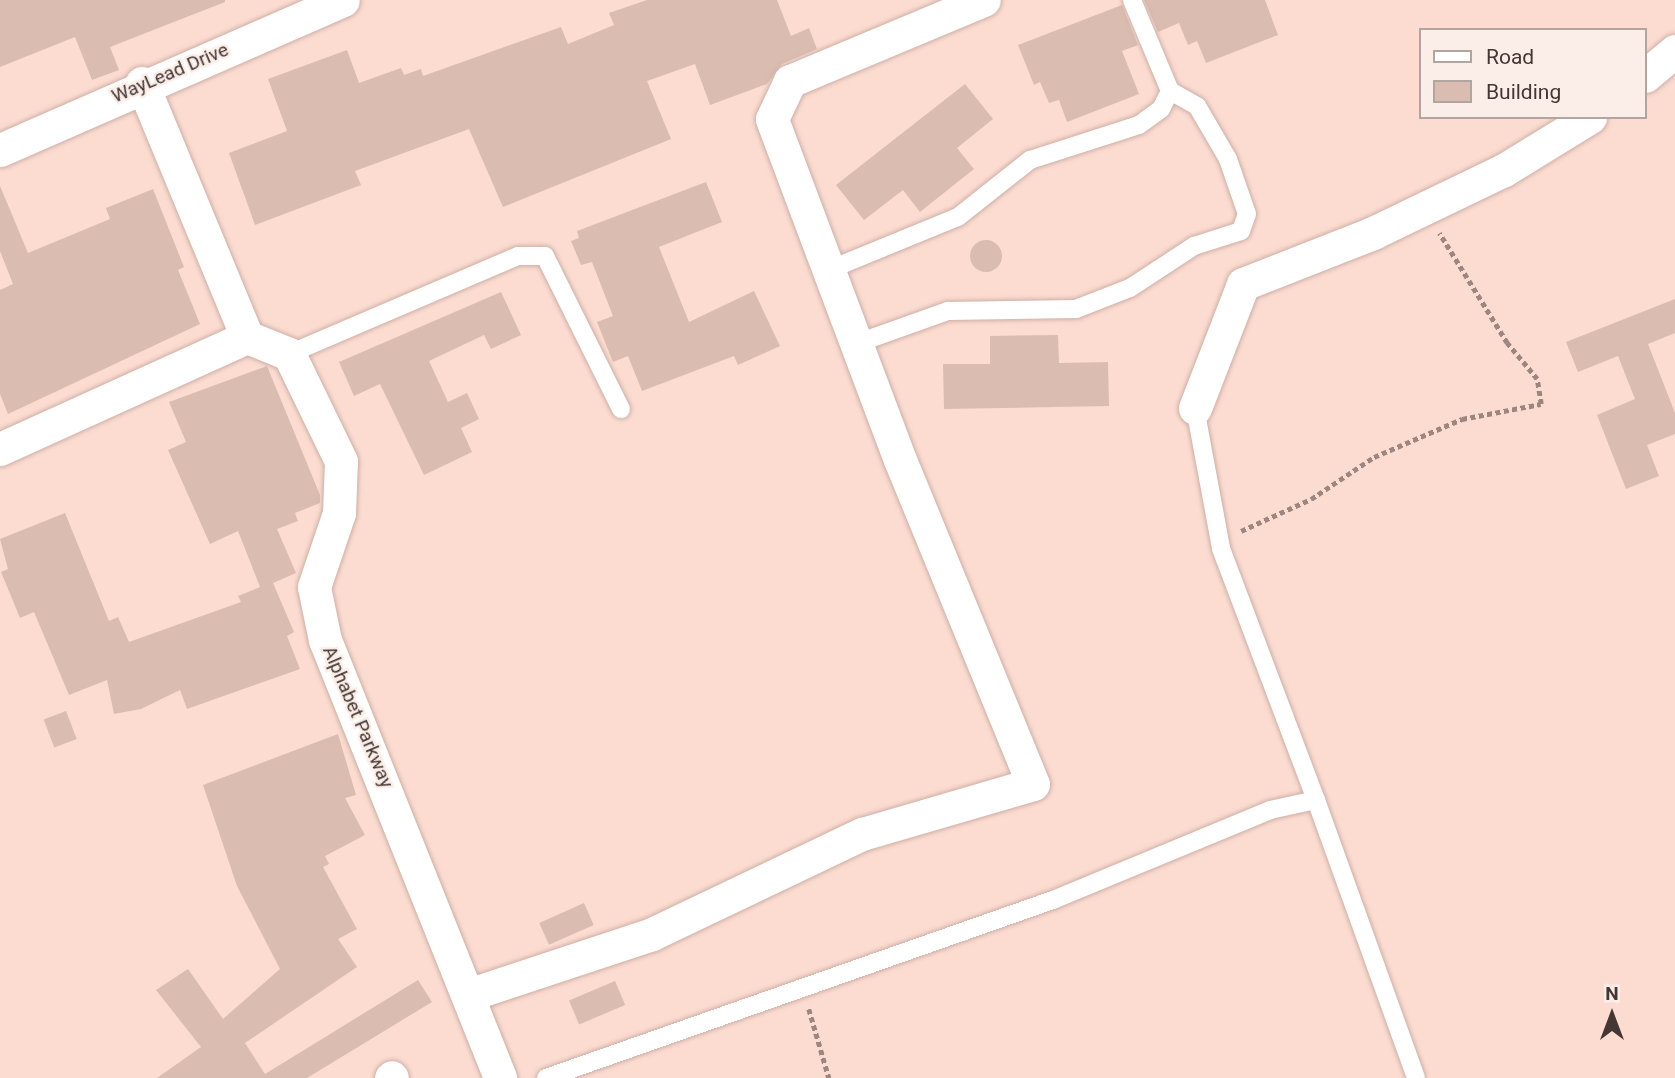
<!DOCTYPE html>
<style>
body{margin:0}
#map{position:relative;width:1675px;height:1078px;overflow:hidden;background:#fcdcd1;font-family:Roboto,sans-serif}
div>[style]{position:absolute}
.building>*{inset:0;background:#dabcb0;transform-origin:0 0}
.round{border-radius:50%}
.path>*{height:4.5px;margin-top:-2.25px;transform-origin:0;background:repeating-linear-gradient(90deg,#9c867f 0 5px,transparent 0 8.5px)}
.roads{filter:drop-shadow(0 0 2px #ceafa5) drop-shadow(0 0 2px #ceafa5)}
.service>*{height:18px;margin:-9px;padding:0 9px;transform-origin:9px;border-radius:9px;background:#fff}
.minor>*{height:33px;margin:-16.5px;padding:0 16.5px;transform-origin:16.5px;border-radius:16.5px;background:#fff}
span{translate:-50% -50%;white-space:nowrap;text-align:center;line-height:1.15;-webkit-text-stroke:5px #fbeee9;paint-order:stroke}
.street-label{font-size:19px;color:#443733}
.legend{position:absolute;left:1419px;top:28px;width:228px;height:91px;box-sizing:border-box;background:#fbeee9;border:2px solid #b2a5a0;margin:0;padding:9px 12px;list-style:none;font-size:21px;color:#443733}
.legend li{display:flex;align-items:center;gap:14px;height:35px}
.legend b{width:35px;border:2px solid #b2a5a0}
.north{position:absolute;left:1577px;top:980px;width:70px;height:70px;-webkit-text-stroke:5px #fbeee9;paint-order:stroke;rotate:0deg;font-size:19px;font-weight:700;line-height:28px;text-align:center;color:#443733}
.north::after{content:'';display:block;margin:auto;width:24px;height:32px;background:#443733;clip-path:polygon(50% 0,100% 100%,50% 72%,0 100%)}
</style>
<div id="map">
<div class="building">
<i style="clip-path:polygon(0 0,225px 0,225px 2px,110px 47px,119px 70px,92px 80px,75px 37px,0 67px)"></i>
<i style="clip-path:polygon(647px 0,777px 0,791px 36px,809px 28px,817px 49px,782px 64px,767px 84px,710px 105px,695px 64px,647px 81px,671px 139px,503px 207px,469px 129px,355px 171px,361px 185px,255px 225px,229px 153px,287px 131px,268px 79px,347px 50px,359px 83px,401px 68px,404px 75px,421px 69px,423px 76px,561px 27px,568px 44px,614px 25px,609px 13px)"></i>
<i style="clip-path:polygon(1144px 0,1265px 0,1278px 35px,1206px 63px,1197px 41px,1188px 45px,1179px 23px,1158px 32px)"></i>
<i style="clip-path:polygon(1122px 5px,1138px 45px,1122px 51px,1139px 94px,1067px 122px,1059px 100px,1049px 103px,1040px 82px,1034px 85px,1018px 45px)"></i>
<i style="clip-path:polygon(965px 84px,993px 119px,957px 148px,974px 169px,920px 212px,903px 190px,864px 220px,836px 185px)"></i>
<i style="clip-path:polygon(706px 182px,722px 222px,659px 247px,689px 322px,754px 291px,780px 346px,738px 365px,734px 356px,642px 391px,628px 356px,613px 362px,597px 322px,613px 316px,592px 262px,581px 265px,571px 241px,579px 238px,577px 231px)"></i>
<i style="clip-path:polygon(0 186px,28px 253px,110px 219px,106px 208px,153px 189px,184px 267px,178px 270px,200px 324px,8px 414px,0 394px,0 290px,13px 284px,0 251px)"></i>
<i class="round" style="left:970px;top:240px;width:32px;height:32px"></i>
<i style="clip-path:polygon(501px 292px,521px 335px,491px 349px,484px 335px,429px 361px,448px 402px,467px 393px,479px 419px,461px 428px,472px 452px,424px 475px,380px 384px,354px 396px,339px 362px)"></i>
<i style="clip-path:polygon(1675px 299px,1675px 333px,1648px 344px,1675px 413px,1675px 434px,1647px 445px,1659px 476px,1626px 489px,1597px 415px,1635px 399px,1618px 356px,1578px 372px,1566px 342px)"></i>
<i style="clip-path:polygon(1058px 335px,1059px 363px,1108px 362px,1109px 406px,944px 409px,943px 364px,990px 364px,990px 336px)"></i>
<i style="clip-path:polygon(267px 366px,320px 495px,320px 503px,295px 513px,298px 521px,277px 529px,296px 573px,273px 583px,294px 632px,287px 636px,300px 669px,187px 709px,180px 690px,141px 709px,114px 714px,107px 680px,69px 695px,34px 612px,20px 618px,1px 572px,8px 569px,0 539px,65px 513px,109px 621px,118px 617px,129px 642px,241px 602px,238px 596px,260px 587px,238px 531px,210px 544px,168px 450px,186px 442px,169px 402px)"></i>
<i style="left:66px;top:711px;width:30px;height:24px;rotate:69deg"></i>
<i style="clip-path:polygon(338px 734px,356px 795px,345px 798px,365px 835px,325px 856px,329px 864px,323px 867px,357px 929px,338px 939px,357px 967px,245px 1043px,265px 1074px,418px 980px,432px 1002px,307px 1078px,157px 1078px,201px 1047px,156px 990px,188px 969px,223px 1019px,280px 969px,237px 886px,203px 785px)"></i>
<i style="left:584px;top:903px;width:24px;height:49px;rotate:66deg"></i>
<i style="left:615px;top:981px;width:26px;height:50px;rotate:67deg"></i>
</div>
<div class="path">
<i style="left:1241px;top:531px;width:77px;rotate:-24.6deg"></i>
<i style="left:1311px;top:499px;width:76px;rotate:-33.7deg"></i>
<i style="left:1374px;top:457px;width:96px;rotate:-23.4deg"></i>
<i style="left:1462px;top:419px;width:80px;rotate:-10.8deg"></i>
<i style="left:1541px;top:404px;width:25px;rotate:-99deg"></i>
<i style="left:1537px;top:379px;width:47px;rotate:-129.8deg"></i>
<i style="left:1507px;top:343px;width:129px;rotate:-121.7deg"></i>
<i style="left:809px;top:1009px;width:72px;rotate:73.8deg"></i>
</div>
<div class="roads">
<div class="service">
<i style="left:831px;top:269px;width:137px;rotate:-22.3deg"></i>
<i style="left:958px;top:217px;width:92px;rotate:-38.4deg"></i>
<i style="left:1030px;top:160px;width:114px;rotate:-17.8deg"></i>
<i style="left:1139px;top:125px;width:27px;rotate:-36deg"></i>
<i style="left:1161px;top:109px;width:20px;rotate:-63deg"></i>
<i style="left:1170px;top:91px;width:99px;rotate:-112.7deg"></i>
<i style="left:858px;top:343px;width:96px;rotate:-19.6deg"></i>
<i style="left:948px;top:311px;width:128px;rotate:-0.9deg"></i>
<i style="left:1076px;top:309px;width:58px;rotate:-21.3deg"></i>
<i style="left:1130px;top:288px;width:77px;rotate:-33.3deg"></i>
<i style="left:1194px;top:246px;width:49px;rotate:-17.7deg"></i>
<i style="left:1241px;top:231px;width:18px;rotate:-71deg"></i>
<i style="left:1247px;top:214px;width:58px;rotate:-109.1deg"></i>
<i style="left:1228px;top:159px;width:61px;rotate:-120.3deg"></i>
<i style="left:1197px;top:106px;width:31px;rotate:-151deg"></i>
<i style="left:289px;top:354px;width:249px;rotate:-23.2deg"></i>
<i style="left:518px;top:256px;width:27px"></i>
<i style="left:545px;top:256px;width:171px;rotate:63.6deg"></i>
<i style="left:1316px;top:800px;width:295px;rotate:70.2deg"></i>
<i style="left:546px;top:1078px;width:537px;rotate:-19.35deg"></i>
<i style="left:1053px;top:900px;width:235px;rotate:-22.5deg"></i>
<i style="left:1270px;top:810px;width:47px;rotate:-12.3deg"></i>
<i style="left:1316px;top:800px;width:269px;rotate:-110.7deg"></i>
<i style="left:1221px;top:548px;width:142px;rotate:-100.5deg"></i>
</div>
<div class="minor">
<i style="left:1645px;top:76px;width:39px;rotate:-40deg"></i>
<i style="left:0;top:150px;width:374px;rotate:-23.6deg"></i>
<i style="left:247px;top:337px;width:45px;rotate:22deg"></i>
<i style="left:289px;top:354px;width:119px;rotate:64.1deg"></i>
<i style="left:341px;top:461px;width:52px;rotate:92.2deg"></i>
<i style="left:339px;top:513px;width:78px;rotate:108.7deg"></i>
<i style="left:314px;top:587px;width:54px;rotate:78.3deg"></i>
<i style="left:325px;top:640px;width:472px;rotate:68.2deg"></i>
<i style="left:1195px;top:408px;width:133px;rotate:-68.8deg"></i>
<i style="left:1243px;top:284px;width:140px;rotate:-21.4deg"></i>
<i style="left:1373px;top:233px;width:145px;rotate:-25.7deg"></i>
<i style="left:1504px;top:170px;width:101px;rotate:-31.6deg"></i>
<i style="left:0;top:449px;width:271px;rotate:-24.4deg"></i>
<i style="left:247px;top:337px;width:275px;rotate:-112.5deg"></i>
<i style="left:468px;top:995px;width:194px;rotate:-18.3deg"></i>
<i style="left:652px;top:934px;width:233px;rotate:-25.5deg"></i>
<i style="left:862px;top:834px;width:178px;rotate:-16.3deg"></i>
<i style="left:1033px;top:784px;width:350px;rotate:-112.3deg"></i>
<i style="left:900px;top:460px;width:364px;rotate:-110.6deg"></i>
<i style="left:772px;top:119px;width:42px;rotate:-64.7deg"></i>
<i style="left:790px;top:81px;width:210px;rotate:-22.7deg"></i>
<i style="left:391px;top:1078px;width:1px;rotate:-45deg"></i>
</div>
</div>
<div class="street-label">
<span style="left:170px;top:73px;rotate:-23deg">WayLead Drive</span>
<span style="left:358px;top:717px;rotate:67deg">Alphabet Parkway</span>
</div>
<ul class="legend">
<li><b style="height:9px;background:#fff"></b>Road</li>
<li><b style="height:19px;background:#dabcb0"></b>Building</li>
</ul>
<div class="north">N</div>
</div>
